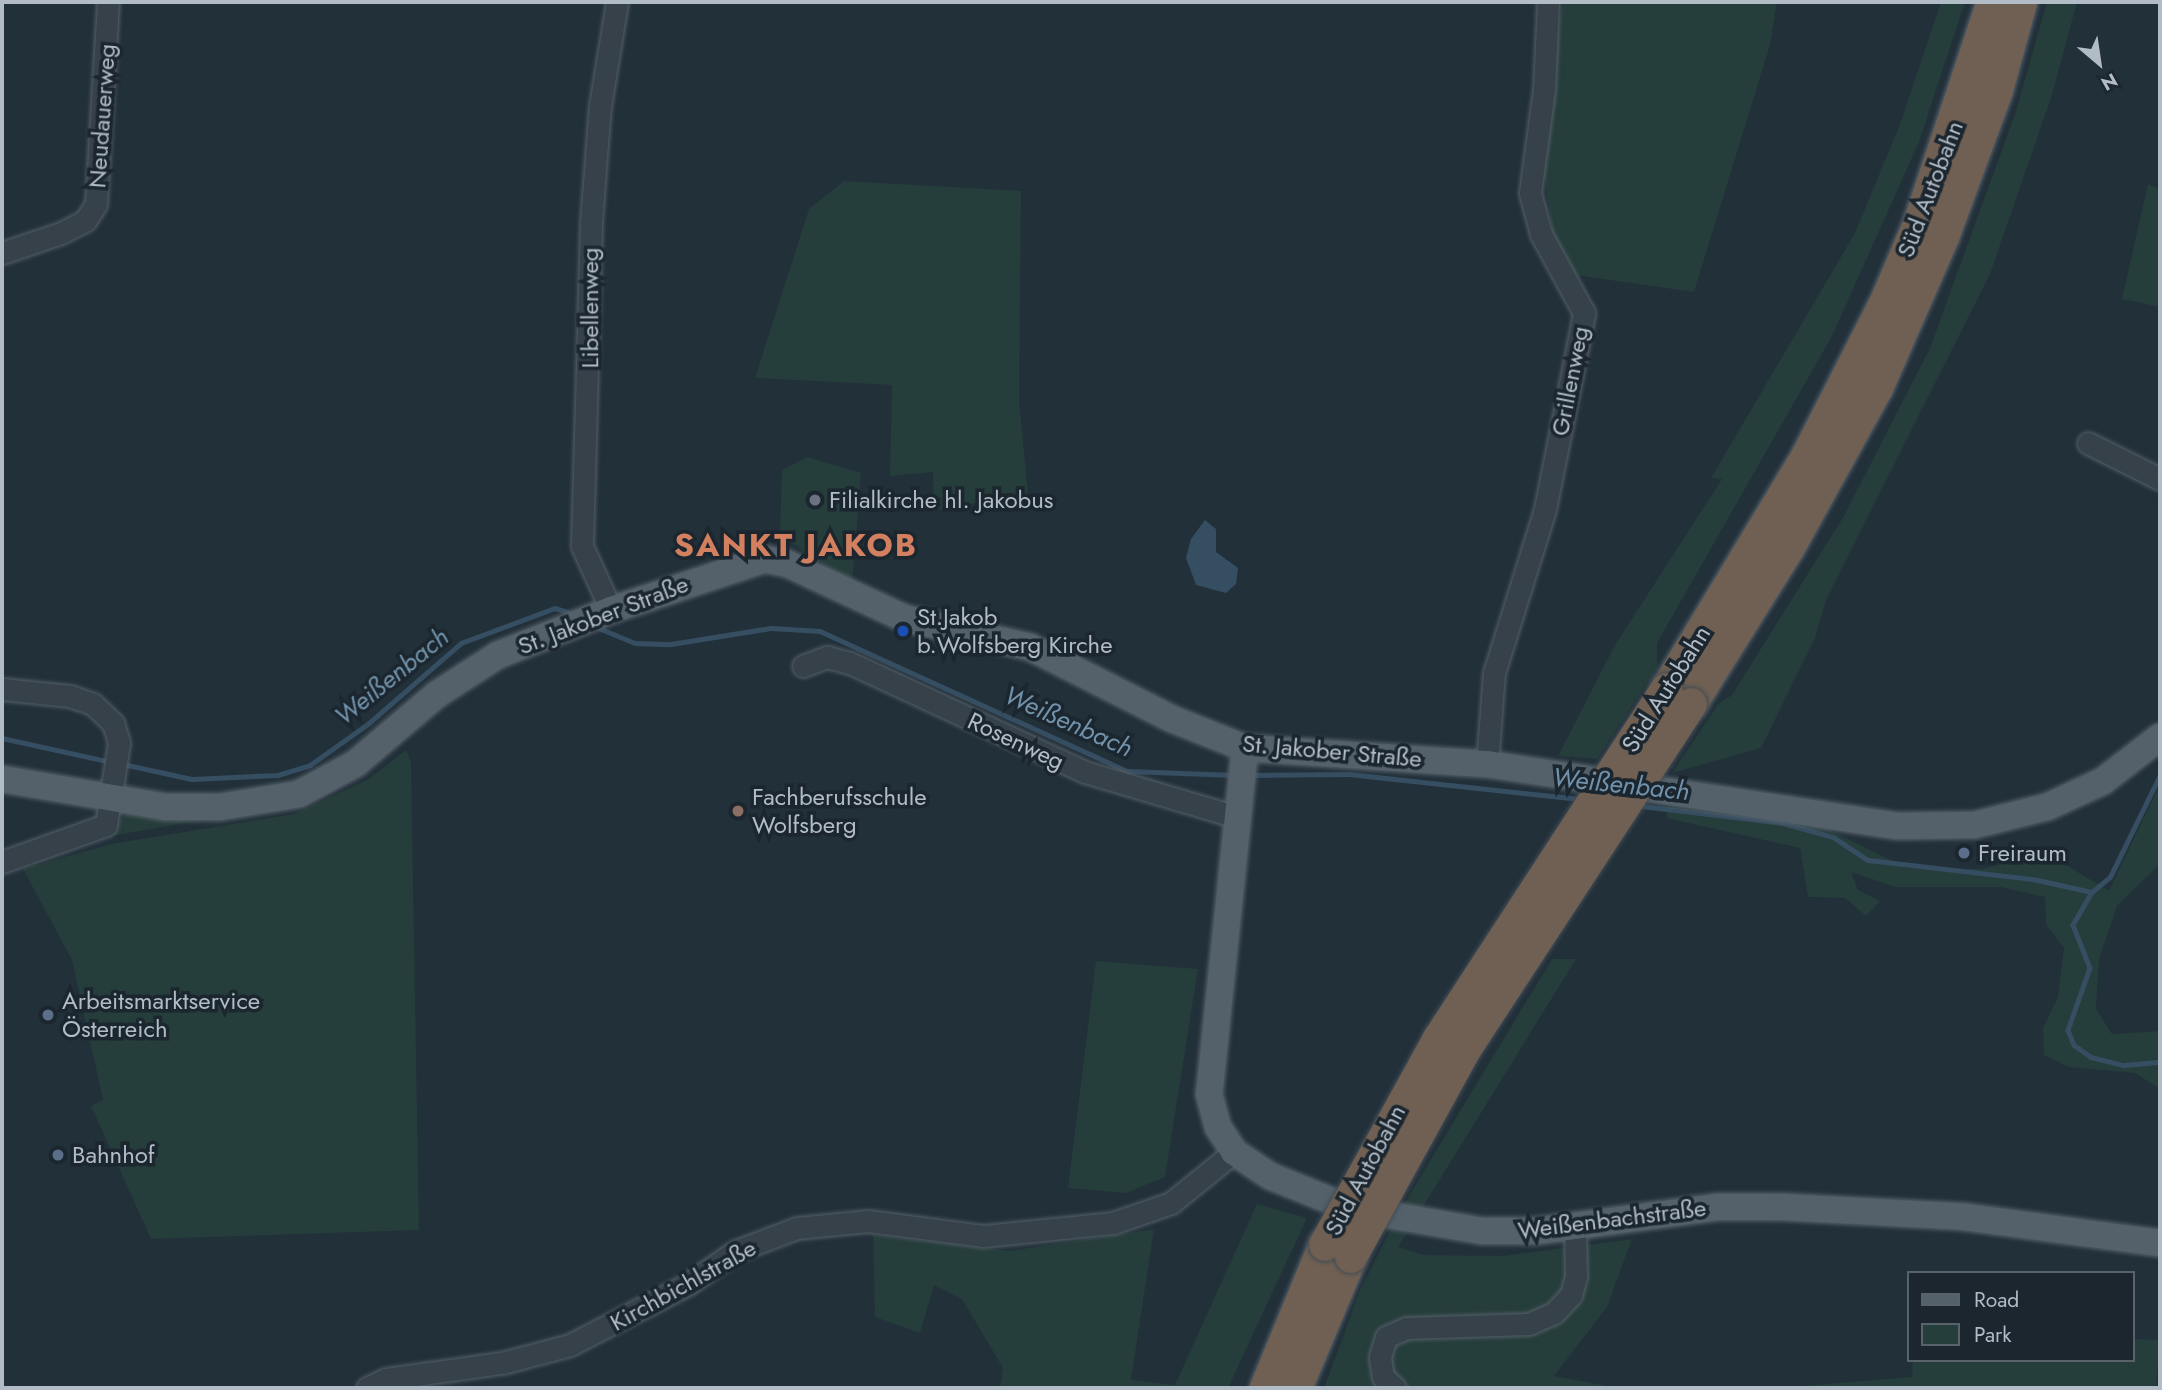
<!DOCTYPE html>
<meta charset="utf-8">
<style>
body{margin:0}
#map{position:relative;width:2162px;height:1390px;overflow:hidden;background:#22303a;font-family:Jost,sans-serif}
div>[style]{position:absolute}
.green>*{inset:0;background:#253d3b}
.water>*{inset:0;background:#364e61}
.stream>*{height:4.5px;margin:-2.25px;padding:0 2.25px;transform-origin:2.25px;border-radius:2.25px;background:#364e61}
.roads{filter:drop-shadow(0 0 2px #545f68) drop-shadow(0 0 2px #545f68)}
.minor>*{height:21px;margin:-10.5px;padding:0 10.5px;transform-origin:10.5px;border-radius:10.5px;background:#36414a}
.major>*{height:26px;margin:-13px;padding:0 13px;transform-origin:13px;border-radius:13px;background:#54616a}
.highway>*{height:32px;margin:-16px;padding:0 16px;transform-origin:16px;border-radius:16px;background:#706053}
.bridges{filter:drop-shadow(0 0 2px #414c55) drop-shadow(0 0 2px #414c55)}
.highway-bridge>*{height:32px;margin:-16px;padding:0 16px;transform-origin:16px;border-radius:16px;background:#706053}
.dots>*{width:19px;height:19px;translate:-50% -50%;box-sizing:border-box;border:4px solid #1b262f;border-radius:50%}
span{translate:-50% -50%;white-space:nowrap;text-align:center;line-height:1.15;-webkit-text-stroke:7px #1b262f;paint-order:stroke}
.street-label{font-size:24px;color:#b1bcc6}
.poi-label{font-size:24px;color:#b1bcc6}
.left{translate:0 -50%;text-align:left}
.water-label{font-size:26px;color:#7192aa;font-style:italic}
.district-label{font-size:32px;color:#d28060;font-weight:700;letter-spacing:2px}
.frame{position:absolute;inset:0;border:4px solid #b1bcc6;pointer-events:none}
.legend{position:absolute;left:1907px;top:1271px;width:228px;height:91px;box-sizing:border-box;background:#1b262f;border:2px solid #57626b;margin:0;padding:9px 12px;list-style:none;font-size:21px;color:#b1bcc6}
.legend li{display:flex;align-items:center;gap:14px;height:35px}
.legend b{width:35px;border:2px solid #57626b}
.north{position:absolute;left:2064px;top:28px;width:70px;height:70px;-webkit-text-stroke:5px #1b262f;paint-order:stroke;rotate:151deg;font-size:19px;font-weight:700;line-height:28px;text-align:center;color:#b1bcc6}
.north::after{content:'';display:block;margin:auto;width:24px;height:32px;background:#b1bcc6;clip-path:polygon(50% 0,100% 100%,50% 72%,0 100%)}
</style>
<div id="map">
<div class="green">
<i style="clip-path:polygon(1563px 2px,1777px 2px,1770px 45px,1694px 292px,1575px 275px,1554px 243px,1541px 154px)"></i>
<i style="clip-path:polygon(1941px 2px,1965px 2px,1919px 142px,1832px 336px,1657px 643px,1657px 668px,1597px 759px,1558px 756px,1615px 645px,1722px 479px,1711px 478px,1855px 233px,1900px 124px)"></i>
<i style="clip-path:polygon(2047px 2px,2077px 2px,2052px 95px,1990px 274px,1826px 600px,1815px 638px,1761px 748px,1672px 773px,1718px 704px,1732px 695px,1844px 516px,1930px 348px,2015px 114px)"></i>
<i style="clip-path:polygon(844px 181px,1021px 191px,1019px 400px,1028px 494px,934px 510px,933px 472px,890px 476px,892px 385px,755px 378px,809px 209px)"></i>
<i style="clip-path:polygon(2148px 184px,2160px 189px,2160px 307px,2122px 299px)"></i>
<i style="clip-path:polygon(807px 457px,861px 473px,852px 584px,780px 535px,782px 470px)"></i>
<i style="clip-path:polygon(406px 750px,411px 762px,419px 1230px,151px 1239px,91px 1106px,103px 1100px,72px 960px,23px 869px,111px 844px,294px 814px,367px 780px)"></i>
<i style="clip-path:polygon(2160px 784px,2160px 864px,2117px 906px,2099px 959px,2096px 1009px,2112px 1034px,2160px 1031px,2160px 1089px,2135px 1073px,2069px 1067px,2044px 1055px,2043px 1028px,2058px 997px,2064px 948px,2046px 924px,2045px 897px,2001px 887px,1895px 887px,1851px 872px,1858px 890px,1880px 901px,1866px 916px,1845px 898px,1808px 897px,1800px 848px,1667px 818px,1666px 793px,1812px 821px,1906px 868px,1982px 869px,2020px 859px,2066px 865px,2109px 891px)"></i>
<i style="clip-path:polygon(127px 813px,213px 818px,105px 837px)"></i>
<i style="clip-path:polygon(1552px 959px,1576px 959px,1398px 1247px,1424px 1255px,1503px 1256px,1632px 1239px,1607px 1307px,1554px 1376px,1618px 1388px,1324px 1388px,1360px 1290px,1401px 1209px)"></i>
<i style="clip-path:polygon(1096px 961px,1198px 969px,1165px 1177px,1126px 1193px,1068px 1188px)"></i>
<i style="clip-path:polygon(1257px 1204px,1307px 1218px,1228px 1388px,1000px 1388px,1003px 1368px,962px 1299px,934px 1285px,920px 1333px,875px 1317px,873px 1235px,1009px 1251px,1154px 1229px,1131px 1380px,1175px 1385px)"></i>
<i style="clip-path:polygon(2132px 1339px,2160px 1340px,2156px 1388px,1779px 1388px,1912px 1377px,1913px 1360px,2132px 1360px)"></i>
</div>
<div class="water">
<i style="clip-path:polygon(1205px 520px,1216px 529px,1216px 552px,1238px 568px,1236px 584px,1226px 593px,1196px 585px,1186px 558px,1191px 539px)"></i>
</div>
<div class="stream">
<i style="left:594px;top:626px;width:44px;rotate:22.5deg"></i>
<i style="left:635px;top:643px;width:36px;rotate:2deg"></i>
<i style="left:671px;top:644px;width:101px;rotate:-9.1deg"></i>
<i style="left:771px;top:628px;width:49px;rotate:3.5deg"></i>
<i style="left:820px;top:631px;width:337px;rotate:24.5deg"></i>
<i style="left:1127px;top:771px;width:108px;rotate:2.1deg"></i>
<i style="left:2px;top:738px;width:112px;rotate:12.4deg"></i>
<i style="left:123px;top:764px;width:71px;rotate:12.3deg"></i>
<i style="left:192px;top:779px;width:86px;rotate:-2.7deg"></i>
<i style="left:278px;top:775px;width:34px;rotate:-17deg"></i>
<i style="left:310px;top:765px;width:72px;rotate:-35.4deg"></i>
<i style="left:369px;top:723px;width:122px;rotate:-41deg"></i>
<i style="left:461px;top:643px;width:100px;rotate:-20.4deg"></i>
<i style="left:555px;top:608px;width:21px;rotate:17deg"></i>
<i style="left:1250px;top:775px;width:99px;rotate:-0.6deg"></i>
<i style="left:1349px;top:774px;width:232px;rotate:6.2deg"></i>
<i style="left:1641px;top:806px;width:143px;rotate:6.8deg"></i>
<i style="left:1783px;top:823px;width:52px;rotate:15.6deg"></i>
<i style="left:1833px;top:837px;width:42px;rotate:33.3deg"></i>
<i style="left:1868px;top:860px;width:166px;rotate:6.6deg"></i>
<i style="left:2033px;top:879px;width:60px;rotate:12.4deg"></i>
<i style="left:2092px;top:892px;width:23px;rotate:-40deg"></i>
<i style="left:2110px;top:877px;width:114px;rotate:-63.9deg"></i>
<i style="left:2092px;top:892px;width:38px;rotate:120deg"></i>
<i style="left:2073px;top:925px;width:46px;rotate:68.4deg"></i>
<i style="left:2090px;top:968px;width:66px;rotate:109.5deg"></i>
<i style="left:2068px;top:1030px;width:16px;rotate:68deg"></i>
<i style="left:2074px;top:1045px;width:21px;rotate:35deg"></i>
<i style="left:2091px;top:1057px;width:34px;rotate:14deg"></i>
<i style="left:2124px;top:1065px;width:36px;rotate:-5deg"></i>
</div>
<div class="roads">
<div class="minor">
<i style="left:2px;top:253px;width:62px;rotate:-18.7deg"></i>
<i style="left:61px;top:233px;width:27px;rotate:-27deg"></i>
<i style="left:85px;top:221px;width:20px;rotate:-57deg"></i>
<i style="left:96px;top:204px;width:202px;rotate:-86.6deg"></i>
<i style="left:2088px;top:443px;width:80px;rotate:26.6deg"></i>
<i style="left:611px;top:610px;width:70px;rotate:-114.4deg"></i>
<i style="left:582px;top:546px;width:324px;rotate:-88.4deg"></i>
<i style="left:591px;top:222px;width:116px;rotate:-85.6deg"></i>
<i style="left:600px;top:106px;width:105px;rotate:-80.7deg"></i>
<i style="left:803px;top:666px;width:26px;rotate:-21deg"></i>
<i style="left:827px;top:657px;width:24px;rotate:15deg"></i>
<i style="left:850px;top:663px;width:259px;rotate:24.9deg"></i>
<i style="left:1085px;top:772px;width:159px;rotate:16.5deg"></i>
<i style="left:2px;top:689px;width:68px;rotate:5.9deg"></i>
<i style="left:70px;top:696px;width:24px;rotate:19deg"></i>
<i style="left:93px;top:704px;width:28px;rotate:44deg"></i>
<i style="left:113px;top:723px;width:21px;rotate:73deg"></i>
<i style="left:119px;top:743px;width:83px;rotate:99deg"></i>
<i style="left:106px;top:825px;width:110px;rotate:160.4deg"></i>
<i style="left:1487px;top:764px;width:91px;rotate:-85.6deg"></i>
<i style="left:1494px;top:673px;width:172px;rotate:-72.7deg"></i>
<i style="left:1545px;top:509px;width:200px;rotate:-78.7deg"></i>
<i style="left:1584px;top:313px;width:90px;rotate:-118.6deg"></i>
<i style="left:1541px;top:234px;width:42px;rotate:-105deg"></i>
<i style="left:1530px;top:193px;width:104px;rotate:-82.3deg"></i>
<i style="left:1544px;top:90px;width:88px;rotate:-87.4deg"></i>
<i style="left:367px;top:1388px;width:21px;rotate:-25deg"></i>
<i style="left:386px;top:1379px;width:117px;rotate:-7.9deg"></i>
<i style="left:502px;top:1363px;width:70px;rotate:-14.8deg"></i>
<i style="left:570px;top:1345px;width:133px;rotate:-27.3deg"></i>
<i style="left:688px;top:1284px;width:58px;rotate:-34.5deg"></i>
<i style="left:736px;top:1251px;width:65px;rotate:-20.7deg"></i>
<i style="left:797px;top:1228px;width:71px;rotate:-5.6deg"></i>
<i style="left:868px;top:1221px;width:117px;rotate:7.4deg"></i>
<i style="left:984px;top:1236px;width:130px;rotate:-5.8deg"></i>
<i style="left:1113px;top:1223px;width:61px;rotate:-19deg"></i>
<i style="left:1171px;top:1203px;width:81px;rotate:-39deg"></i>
<i style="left:1395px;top:1388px;width:16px;rotate:-137deg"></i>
<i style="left:1383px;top:1377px;width:20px;rotate:-99deg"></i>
<i style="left:1380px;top:1357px;width:21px;rotate:-73deg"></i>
<i style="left:1386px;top:1337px;width:22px;rotate:-24deg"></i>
<i style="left:1406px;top:1328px;width:123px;rotate:-1.9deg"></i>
<i style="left:1529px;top:1324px;width:27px;rotate:-24deg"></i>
<i style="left:1554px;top:1313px;width:25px;rotate:-47deg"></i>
<i style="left:1571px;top:1295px;width:20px;rotate:-75deg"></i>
<i style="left:1576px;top:1276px;width:49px;rotate:-91.2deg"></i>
</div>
<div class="major">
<i style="left:1245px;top:748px;width:348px;rotate:95.9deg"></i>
<i style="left:1209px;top:1094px;width:34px;rotate:75deg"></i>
<i style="left:1218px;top:1127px;width:30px;rotate:57deg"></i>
<i style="left:1234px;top:1152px;width:43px;rotate:33.7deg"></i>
<i style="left:1270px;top:1176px;width:85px;rotate:22.1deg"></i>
<i style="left:1349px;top:1208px;width:135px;rotate:9.8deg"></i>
<i style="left:1482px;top:1231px;width:54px"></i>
<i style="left:1536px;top:1231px;width:184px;rotate:-7.5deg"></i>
<i style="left:1718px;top:1207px;width:65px"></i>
<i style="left:1783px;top:1207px;width:182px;rotate:3.1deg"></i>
<i style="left:1965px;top:1217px;width:197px;rotate:7.6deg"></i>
<i style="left:2px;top:779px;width:165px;rotate:9.7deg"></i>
<i style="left:165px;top:807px;width:55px"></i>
<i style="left:220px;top:807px;width:80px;rotate:-9.3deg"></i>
<i style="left:299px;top:794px;width:64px;rotate:-28.2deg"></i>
<i style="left:355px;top:764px;width:106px;rotate:-40.4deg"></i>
<i style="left:436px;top:695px;width:74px;rotate:-32.8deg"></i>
<i style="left:498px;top:655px;width:122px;rotate:-21.7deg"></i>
<i style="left:611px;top:610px;width:162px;rotate:-18.3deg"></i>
<i style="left:765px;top:559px;width:24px;rotate:12deg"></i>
<i style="left:788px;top:564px;width:128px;rotate:25deg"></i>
<i style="left:904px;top:618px;width:129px;rotate:13deg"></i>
<i style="left:1030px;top:647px;width:159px;rotate:26.9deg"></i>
<i style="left:1172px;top:719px;width:79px;rotate:21.7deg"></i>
<i style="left:1245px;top:748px;width:243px;rotate:3.8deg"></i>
<i style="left:1487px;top:764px;width:414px;rotate:8.6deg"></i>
<i style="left:1896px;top:826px;width:78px;rotate:-0.7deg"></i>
<i style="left:1974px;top:825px;width:75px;rotate:-13.9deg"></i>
<i style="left:2047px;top:807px;width:62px;rotate:-24.9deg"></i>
<i style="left:2103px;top:781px;width:72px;rotate:-37.7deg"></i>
</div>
<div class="highway">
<i style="left:1667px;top:689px;width:273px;rotate:-58.9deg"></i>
<i style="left:1808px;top:455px;width:172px;rotate:-63deg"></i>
<i style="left:1886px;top:302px;width:82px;rotate:-66.9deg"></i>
<i style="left:1918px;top:227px;width:237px;rotate:-71.6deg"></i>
<i style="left:1691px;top:704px;width:183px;rotate:-58deg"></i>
<i style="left:1788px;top:549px;width:184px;rotate:-61.1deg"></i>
<i style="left:1877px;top:388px;width:165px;rotate:-66.4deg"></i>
<i style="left:1943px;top:237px;width:157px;rotate:-69.8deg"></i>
<i style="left:1997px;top:90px;width:91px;rotate:-74.7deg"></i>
<i style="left:1266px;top:1388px;width:155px;rotate:-67.6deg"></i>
<i style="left:1296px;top:1388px;width:142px;rotate:-67.2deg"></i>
</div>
</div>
<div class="bridges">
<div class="highway-bridge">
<i style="left:1325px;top:1245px;width:234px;rotate:-61.1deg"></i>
<i style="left:1438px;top:1040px;width:419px;rotate:-56.9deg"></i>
<i style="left:1351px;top:1257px;width:239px;rotate:-61.2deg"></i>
<i style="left:1466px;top:1048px;width:411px;rotate:-56.8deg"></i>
</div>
</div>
<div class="dots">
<i style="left:815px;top:500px;background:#6b7280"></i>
<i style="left:903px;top:631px;background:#1a4fb4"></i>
<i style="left:738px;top:811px;background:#8d6e63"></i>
<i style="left:1964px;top:853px;background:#5c6f8a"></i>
<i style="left:48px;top:1015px;background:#5c6f8a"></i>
<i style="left:58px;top:1155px;background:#5c6f8a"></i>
</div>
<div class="street-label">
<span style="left:102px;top:116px;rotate:-86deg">Neudauerweg</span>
<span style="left:1930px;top:189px;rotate:-69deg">Süd Autobahn</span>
<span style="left:590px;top:308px;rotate:-90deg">Libellenweg</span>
<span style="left:1570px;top:381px;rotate:-79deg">Grillenweg</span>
<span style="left:603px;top:615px;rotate:-21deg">St. Jakober Straße</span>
<span style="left:1666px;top:689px;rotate:-58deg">Süd Autobahn</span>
<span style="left:1016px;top:741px;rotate:25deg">Rosenweg</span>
<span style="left:1332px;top:751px;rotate:5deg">St. Jakober Straße</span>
<span style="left:1365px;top:1170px;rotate:-62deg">Süd Autobahn</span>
<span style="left:1612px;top:1219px;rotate:-7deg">Weißenbachstraße</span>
<span style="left:683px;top:1285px;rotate:-29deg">Kirchbichlstraße</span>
</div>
<div class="poi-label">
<span class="left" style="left:829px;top:500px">Filialkirche hl. Jakobus</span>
<span class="left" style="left:917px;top:631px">St.Jakob<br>b.Wolfsberg Kirche</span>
<span class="left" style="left:752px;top:811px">Fachberufsschule<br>Wolfsberg</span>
<span class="left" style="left:1978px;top:853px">Freiraum</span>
<span class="left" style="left:62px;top:1015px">Arbeitsmarktservice<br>Österreich</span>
<span class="left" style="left:72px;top:1155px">Bahnhof</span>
</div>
<div class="water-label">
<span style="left:392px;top:677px;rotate:-39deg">Weißenbach</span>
<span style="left:1068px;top:722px;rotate:24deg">Weißenbach</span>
<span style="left:1621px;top:785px;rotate:6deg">Weißenbach</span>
</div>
<div class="district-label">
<span style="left:796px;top:545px">SANKT JAKOB</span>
</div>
<div class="frame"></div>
<ul class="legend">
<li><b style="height:9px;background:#54616a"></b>Road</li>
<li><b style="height:19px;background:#253d3b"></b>Park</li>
</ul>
<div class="north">N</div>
</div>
